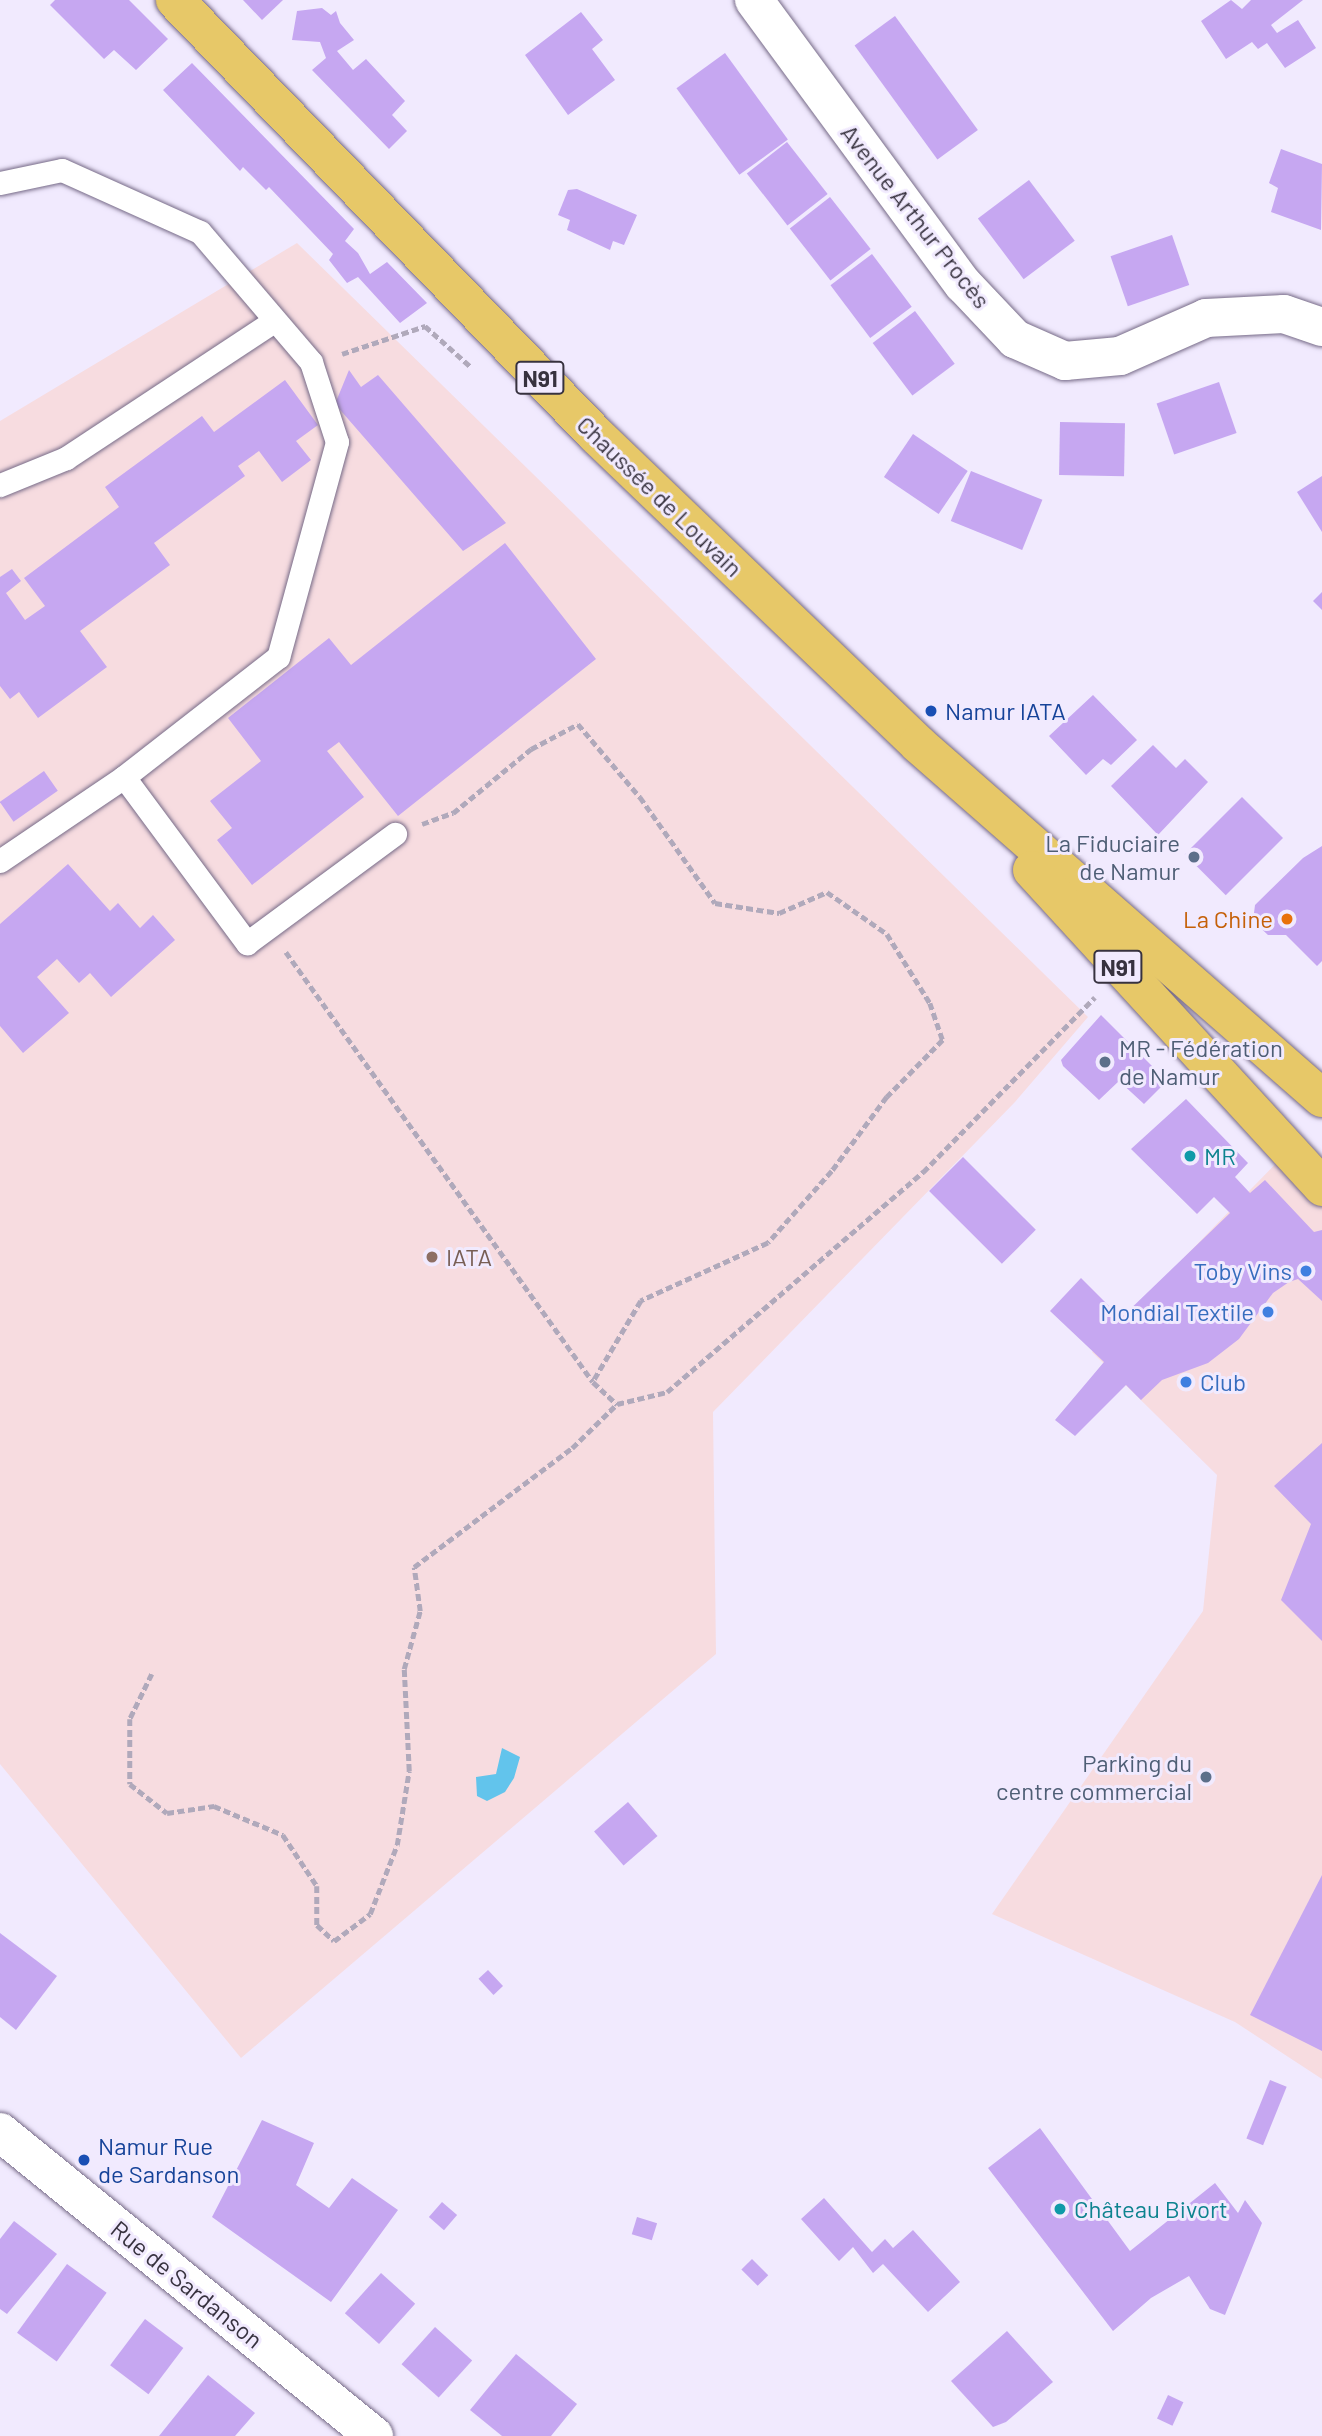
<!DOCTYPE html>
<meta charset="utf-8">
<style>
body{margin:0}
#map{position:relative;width:1322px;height:2436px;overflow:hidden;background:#f1eafe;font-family:Barlow,sans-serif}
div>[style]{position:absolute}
.commercial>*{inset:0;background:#f7dce0}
.water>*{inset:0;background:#62c4ec}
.building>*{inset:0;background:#c6a7f1;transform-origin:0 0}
.path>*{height:4.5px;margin-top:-2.25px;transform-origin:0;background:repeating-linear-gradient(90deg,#b0a9bb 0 7px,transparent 0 10.5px)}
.roads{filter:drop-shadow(0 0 2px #766a87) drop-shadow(0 0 2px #766a87)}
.lane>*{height:23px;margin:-11.5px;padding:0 11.5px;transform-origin:11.5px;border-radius:11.5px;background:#fff}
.street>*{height:38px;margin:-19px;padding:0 19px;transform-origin:19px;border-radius:19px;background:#fff}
.primary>*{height:38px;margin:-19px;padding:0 19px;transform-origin:19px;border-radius:19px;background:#e7c868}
.dots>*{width:19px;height:19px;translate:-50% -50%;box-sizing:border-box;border:4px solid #f1eafe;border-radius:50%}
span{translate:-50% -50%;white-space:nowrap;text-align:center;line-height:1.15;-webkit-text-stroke:6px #f1eafe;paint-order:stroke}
.shield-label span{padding:2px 5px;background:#f1eafe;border:2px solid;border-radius:5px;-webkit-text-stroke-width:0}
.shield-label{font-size:23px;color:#37323f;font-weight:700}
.street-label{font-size:24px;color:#37323f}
.transit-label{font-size:24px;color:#164399}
.left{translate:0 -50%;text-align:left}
.service-label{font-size:24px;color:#4e5e75}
.right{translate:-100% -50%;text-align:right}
.food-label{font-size:24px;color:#c56008}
.culture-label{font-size:24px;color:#0d838f}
.education-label{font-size:24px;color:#785e54}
.shop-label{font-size:24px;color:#366cbe}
</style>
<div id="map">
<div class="commercial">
<i style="clip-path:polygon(297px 243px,1088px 1017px,1015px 1102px,713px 1412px,716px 1654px,241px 2058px,0 1764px,0 421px)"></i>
<i style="clip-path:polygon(1288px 1151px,1322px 1188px,1322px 2079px,1235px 2022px,992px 1914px,1203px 1611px,1217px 1475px,1092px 1352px)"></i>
</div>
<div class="water">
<i style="clip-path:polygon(502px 1748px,520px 1757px,514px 1778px,505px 1792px,487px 1801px,477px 1796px,476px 1777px,496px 1774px)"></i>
</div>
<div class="building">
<i style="clip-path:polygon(55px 0,129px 0,168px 39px,136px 70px,114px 50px,104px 59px,50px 5px)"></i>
<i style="clip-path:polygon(243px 0,283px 0,262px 20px)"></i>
<i style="clip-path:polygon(1231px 0,1242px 9px,1251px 0,1303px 0,1271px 25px,1277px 33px,1298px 20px,1316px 48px,1285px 68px,1267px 43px,1258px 49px,1252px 42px,1226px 59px,1201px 21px)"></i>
<i style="clip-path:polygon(322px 8px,331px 15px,336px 11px,340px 23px,354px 40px,337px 51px,353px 70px,366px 59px,405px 101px,392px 115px,407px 131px,389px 149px,312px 70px,326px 58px,320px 42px,292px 40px,297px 11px)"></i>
<i style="clip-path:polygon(581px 12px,603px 40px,592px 49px,615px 80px,568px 115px,525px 55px)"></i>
<i style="left:895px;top:16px;width:141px;height:50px;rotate:54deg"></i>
<i style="left:725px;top:53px;width:107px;height:60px;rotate:54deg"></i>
<i style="clip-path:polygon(192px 63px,354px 229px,345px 241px,358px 253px,370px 274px,387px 262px,427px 303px,400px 323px,358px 277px,347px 283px,329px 260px,333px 254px,269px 187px,266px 190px,243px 167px,240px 171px,163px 90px)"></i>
<i style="left:787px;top:142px;width:66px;height:51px;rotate:52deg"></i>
<i style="clip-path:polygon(1281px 149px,1322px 164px,1321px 230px,1271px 212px,1278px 188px,1269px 183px)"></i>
<i style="left:1029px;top:180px;width:76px;height:64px;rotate:53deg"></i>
<i style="clip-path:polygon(577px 189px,637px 215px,624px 245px,613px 241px,610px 250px,567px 230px,570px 220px,558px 215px,568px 190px)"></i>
<i style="left:830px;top:197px;width:66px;height:51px;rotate:52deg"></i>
<i style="left:1172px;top:235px;width:53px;height:65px;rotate:71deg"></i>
<i style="left:872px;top:254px;width:66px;height:52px;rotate:53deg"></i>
<i style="left:915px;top:311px;width:66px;height:53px;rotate:53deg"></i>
<i style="clip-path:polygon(349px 370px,361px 387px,378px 375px,506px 523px,463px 551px,335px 404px)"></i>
<i style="clip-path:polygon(285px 380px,318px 425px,296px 441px,311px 460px,282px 482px,259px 451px,238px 466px,245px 476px,154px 543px,170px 565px,80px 631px,107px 667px,38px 718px,19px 692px,10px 699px,0 686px,0 577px,12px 569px,21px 581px,6px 593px,25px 620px,45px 606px,24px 578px,119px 507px,105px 487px,202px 416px,214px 432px)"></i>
<i style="left:1219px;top:382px;width:54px;height:66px;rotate:71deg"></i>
<i style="left:1060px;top:422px;width:65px;height:53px;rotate:1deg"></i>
<i style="left:913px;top:434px;width:66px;height:52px;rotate:34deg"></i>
<i style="left:971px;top:471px;width:77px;height:54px;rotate:22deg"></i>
<i style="clip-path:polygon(1322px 476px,1322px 532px,1297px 492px)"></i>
<i style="clip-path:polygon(505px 543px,596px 659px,398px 816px,339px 742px,327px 751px,364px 797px,252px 885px,217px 840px,232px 828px,210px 801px,261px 761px,228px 718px,329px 638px,351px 665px)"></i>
<i style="clip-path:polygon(1322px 592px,1322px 610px,1313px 601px)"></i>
<i style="clip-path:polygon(1093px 695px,1137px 740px,1111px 765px,1103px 759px,1086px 775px,1049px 736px)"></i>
<i style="clip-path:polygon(1153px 745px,1176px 768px,1185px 759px,1208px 782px,1158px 835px,1111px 786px)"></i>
<i style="left:44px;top:771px;width:24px;height:54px;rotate:55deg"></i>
<i style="left:1242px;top:797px;width:58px;height:81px;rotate:45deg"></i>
<i style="clip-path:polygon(1322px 846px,1322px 961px,1317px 966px,1286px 935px,1268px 935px,1253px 921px,1255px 905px,1303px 858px)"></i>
<i style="clip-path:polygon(68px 864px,110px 911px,118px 903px,140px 928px,153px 915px,175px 940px,111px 997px,90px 973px,79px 983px,57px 959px,37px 977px,69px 1013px,23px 1053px,0 1026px,0 924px)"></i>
<i style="clip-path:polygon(1101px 1015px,1167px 1081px,1144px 1104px,1119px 1081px,1099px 1100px,1063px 1066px,1061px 1060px)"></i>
<i style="clip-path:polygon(1186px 1099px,1248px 1163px,1235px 1177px,1250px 1193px,1265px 1180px,1314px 1232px,1322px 1230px,1322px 1301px,1298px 1279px,1289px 1282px,1273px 1293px,1239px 1339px,1208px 1363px,1162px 1380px,1141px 1400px,1126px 1385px,1075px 1436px,1055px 1420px,1104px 1362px,1050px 1311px,1081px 1278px,1121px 1318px,1230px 1213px,1214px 1197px,1197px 1214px,1131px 1149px)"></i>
<i style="left:963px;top:1157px;width:103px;height:48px;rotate:45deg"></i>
<i style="clip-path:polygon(1322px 1443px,1322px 1641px,1281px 1600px,1311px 1524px,1274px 1486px)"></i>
<i style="left:628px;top:1802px;width:45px;height:45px;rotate:49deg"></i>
<i style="clip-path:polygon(1322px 1875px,1322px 2051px,1250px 2015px)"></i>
<i style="clip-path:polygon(0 1933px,57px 1976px,16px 2030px,0 2017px)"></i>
<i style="left:488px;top:1970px;width:22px;height:13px;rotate:47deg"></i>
<i style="left:1270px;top:2080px;width:18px;height:63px;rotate:22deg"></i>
<i style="clip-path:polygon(262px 2120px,314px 2143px,296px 2185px,329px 2208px,352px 2178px,398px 2210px,331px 2302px,212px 2217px)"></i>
<i style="clip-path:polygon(1040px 2128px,1130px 2251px,1215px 2183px,1238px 2213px,1245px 2200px,1262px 2223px,1225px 2315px,1210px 2309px,1189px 2276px,1151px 2298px,1113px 2331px,988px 2168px)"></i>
<i style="clip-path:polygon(824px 2198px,872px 2252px,885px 2239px,893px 2248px,913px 2230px,960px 2282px,928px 2312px,883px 2264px,873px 2273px,853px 2247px,839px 2261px,801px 2219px)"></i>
<i style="left:442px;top:2202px;width:20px;height:20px;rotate:41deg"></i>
<i style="left:637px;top:2217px;width:21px;height:18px;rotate:17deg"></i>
<i style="clip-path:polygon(14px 2221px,57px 2254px,7px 2314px,0 2309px,0 2239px)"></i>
<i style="left:752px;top:2259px;width:23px;height:15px;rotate:45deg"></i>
<i style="left:67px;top:2264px;width:49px;height:85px;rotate:36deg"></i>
<i style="left:381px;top:2273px;width:46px;height:54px;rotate:42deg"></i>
<i style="left:145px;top:2319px;width:48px;height:58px;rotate:37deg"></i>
<i style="left:435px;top:2327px;width:50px;height:50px;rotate:42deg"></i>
<i style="clip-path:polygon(1007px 2331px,1053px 2382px,1006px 2422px,993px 2427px,951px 2381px)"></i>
<i style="clip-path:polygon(516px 2354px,577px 2404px,551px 2436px,502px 2436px,470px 2410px)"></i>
<i style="clip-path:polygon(208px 2375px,255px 2413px,235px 2436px,159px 2436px)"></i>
<i style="left:1168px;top:2395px;width:17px;height:26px;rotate:25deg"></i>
</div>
<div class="path">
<i style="left:342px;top:354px;width:88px;rotate:-18.6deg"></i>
<i style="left:425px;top:326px;width:60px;rotate:41.6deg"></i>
<i style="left:422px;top:824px;width:33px;rotate:-20deg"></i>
<i style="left:453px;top:813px;width:101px;rotate:-39.4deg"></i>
<i style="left:531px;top:749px;width:53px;rotate:-28deg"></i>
<i style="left:578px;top:724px;width:96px;rotate:49.7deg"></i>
<i style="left:640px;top:797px;width:130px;rotate:54.7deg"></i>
<i style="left:715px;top:903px;width:65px;rotate:8.9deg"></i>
<i style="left:779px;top:913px;width:52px;rotate:-23.6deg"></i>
<i style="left:827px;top:892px;width:73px;rotate:35deg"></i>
<i style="left:887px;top:934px;width:81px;rotate:58.1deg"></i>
<i style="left:930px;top:1003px;width:39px;rotate:71deg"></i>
<i style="left:943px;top:1040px;width:80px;rotate:134.5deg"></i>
<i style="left:887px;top:1097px;width:92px;rotate:126.6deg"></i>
<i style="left:832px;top:1171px;width:96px;rotate:131.6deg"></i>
<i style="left:768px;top:1243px;width:140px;rotate:155.5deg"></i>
<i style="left:641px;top:1301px;width:94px;rotate:120.7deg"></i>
<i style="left:286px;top:952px;width:528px;rotate:54.47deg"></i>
<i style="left:593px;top:1382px;width:33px;rotate:43deg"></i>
<i style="left:617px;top:1404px;width:51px;rotate:-13.5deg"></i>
<i style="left:667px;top:1392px;width:338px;rotate:-40.7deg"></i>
<i style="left:923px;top:1172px;width:245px;rotate:-45.5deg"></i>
<i style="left:152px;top:1674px;width:50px;rotate:116.1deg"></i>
<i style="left:130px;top:1719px;width:65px;rotate:90deg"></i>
<i style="left:130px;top:1784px;width:47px;rotate:38.1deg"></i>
<i style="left:167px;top:1813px;width:48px;rotate:-8.5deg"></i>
<i style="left:214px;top:1806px;width:75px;rotate:22.8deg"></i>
<i style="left:283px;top:1835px;width:61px;rotate:56.3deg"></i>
<i style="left:317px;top:1886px;width:39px;rotate:90deg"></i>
<i style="left:317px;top:1925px;width:23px;rotate:43deg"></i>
<i style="left:334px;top:1941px;width:45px;rotate:-36.9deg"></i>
<i style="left:370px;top:1914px;width:74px;rotate:-68.6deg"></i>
<i style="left:397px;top:1845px;width:75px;rotate:-80.8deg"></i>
<i style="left:409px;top:1771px;width:102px;rotate:-92.8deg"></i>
<i style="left:404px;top:1669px;width:60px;rotate:-74.6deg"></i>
<i style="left:420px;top:1611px;width:44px;rotate:-97.8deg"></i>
<i style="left:414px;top:1567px;width:198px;rotate:-37deg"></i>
<i style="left:572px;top:1448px;width:63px;rotate:-44.4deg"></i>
</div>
<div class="roads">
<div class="lane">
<i style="left:0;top:183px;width:63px;rotate:-11.8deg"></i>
<i style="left:62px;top:170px;width:151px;rotate:24.2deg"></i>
<i style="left:200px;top:232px;width:171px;rotate:49.5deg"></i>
<i style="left:311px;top:362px;width:84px;rotate:72deg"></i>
<i style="left:337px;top:442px;width:223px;rotate:105.3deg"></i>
<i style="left:278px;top:657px;width:195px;rotate:142.1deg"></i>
<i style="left:124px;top:777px;width:150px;rotate:145.9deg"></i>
<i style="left:0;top:485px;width:71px;rotate:-22.2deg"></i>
<i style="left:66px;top:458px;width:249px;rotate:-33.4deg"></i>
<i style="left:124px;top:777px;width:207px;rotate:53.5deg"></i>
<i style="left:247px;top:943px;width:184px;rotate:-36.4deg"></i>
</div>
<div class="street">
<i style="left:754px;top:0;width:353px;rotate:53.7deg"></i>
<i style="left:963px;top:284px;width:76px;rotate:46.6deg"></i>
<i style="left:1015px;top:339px;width:55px;rotate:23.7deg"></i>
<i style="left:1065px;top:361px;width:55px;rotate:-5.2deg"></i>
<i style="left:1120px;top:356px;width:94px;rotate:-23.8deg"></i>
<i style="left:1206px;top:318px;width:78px;rotate:-2.9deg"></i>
<i style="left:1284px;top:314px;width:40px;rotate:18.9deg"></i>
<i style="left:0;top:2132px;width:482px;rotate:39.1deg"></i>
</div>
<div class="primary">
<i style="left:175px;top:0;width:605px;rotate:45.94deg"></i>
<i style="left:596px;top:435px;width:446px;rotate:43.8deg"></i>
<i style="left:918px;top:744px;width:537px;rotate:41.23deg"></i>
<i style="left:1032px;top:870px;width:430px;rotate:47.5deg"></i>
</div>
</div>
<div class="dots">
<i style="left:931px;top:711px;background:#1a4fb4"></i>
<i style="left:1194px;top:857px;background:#5c6f8a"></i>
<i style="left:1287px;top:919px;background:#e8710a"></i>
<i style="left:1105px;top:1062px;background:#5c6f8a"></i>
<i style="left:1190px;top:1156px;background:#0f9aa8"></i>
<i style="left:432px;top:1257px;background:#8d6e63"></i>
<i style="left:1306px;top:1271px;background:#3f7fe0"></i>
<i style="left:1268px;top:1312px;background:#3f7fe0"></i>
<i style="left:1186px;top:1382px;background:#3f7fe0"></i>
<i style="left:1206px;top:1777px;background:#5c6f8a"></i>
<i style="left:84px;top:2160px;background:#1a4fb4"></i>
<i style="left:1060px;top:2209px;background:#0f9aa8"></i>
</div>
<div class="shield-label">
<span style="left:540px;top:378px">N91</span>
<span style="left:1118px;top:967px">N91</span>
</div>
<div class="street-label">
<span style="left:916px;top:216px;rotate:52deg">Avenue Arthur Procès</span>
<span style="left:660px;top:496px;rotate:44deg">Chaussée de Louvain</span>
<span style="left:187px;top:2284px;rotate:39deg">Rue de Sardanson</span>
</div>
<div class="transit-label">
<span class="left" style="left:945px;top:711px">Namur IATA</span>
<span class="left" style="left:98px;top:2160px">Namur Rue<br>de Sardanson</span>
</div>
<div class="service-label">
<span class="right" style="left:1180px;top:857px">La Fiduciaire<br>de Namur</span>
<span class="left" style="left:1119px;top:1062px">MR - Fédération<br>de Namur</span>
<span class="right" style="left:1192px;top:1777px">Parking du<br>centre commercial</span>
</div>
<div class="food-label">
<span class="right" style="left:1273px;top:919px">La Chine</span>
</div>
<div class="culture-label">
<span class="left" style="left:1204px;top:1156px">MR</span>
<span class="left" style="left:1074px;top:2209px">Château Bivort</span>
</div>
<div class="education-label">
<span class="left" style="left:446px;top:1257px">IATA</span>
</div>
<div class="shop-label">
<span class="right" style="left:1292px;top:1271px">Toby Vins</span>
<span class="right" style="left:1254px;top:1312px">Mondial Textile</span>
<span class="left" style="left:1200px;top:1382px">Club</span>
</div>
</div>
